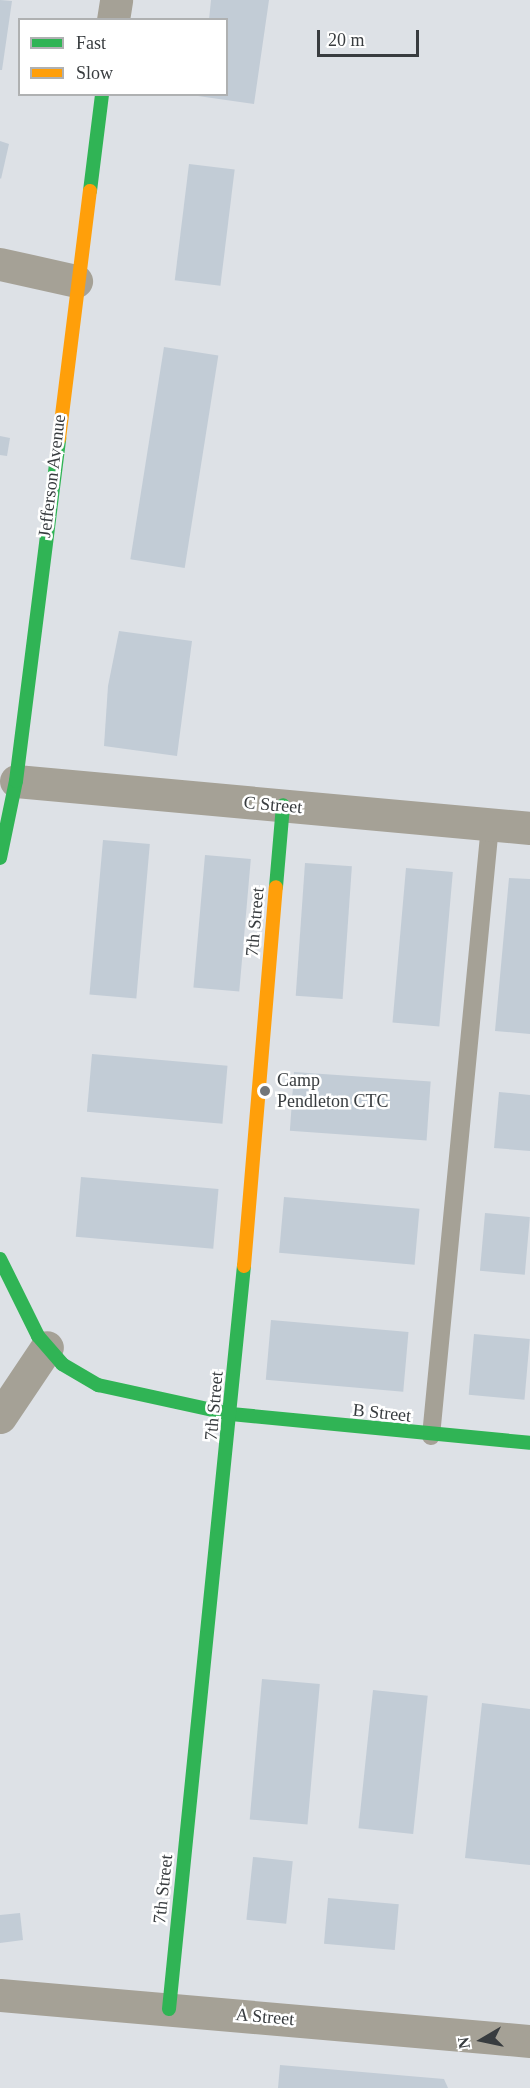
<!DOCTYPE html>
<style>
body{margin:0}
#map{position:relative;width:530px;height:2088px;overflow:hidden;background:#dde1e6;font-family:"Times New Roman",serif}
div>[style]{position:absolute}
.building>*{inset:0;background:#c2ccd6;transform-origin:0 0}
.lane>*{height:18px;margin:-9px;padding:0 9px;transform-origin:9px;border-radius:9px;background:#a5a196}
.street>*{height:33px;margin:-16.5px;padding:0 16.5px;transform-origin:16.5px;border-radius:16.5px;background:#a5a196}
.fast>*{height:14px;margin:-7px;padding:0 7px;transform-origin:7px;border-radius:7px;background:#30b455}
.slow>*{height:14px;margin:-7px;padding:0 7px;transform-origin:7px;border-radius:7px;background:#ff9f0a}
.dots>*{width:16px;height:16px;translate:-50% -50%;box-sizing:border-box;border:3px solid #fff;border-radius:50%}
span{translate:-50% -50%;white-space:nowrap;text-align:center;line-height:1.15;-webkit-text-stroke:5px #fff;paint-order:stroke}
.street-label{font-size:18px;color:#383c3f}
.poi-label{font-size:18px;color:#383c3f}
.left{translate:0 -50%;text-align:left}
.legend{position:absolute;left:18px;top:18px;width:210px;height:78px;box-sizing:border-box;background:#fff;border:2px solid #afb1b2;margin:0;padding:8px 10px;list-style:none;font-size:18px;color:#383c3f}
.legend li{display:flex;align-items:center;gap:12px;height:30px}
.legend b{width:30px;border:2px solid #afb1b2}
.north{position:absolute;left:452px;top:2010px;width:60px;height:60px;-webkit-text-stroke:4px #fff;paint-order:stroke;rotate:261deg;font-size:16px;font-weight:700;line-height:24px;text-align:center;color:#383c3f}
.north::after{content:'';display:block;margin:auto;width:21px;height:27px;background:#383c3f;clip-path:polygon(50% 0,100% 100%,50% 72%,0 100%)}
.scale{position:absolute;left:317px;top:30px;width:102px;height:27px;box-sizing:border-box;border:3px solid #383c3f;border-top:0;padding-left:8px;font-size:18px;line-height:21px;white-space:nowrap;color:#383c3f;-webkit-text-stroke:4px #fff;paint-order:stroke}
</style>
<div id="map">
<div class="building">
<i style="clip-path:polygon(0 0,12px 1px,2px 70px,0 70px)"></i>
<i style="clip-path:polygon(211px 0,269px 0,254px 104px,198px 96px,226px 94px,226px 20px,209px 20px)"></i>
<i style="clip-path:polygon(0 141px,9px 144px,1px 179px,0 178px)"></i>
<i style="left:189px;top:164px;width:46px;height:117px;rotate:7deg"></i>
<i style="left:164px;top:347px;width:55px;height:215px;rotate:9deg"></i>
<i style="clip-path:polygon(0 436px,10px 438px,7px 456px,0 455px)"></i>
<i style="clip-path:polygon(119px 631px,192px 641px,177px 756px,104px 746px,108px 686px)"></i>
<i style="left:103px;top:840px;width:47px;height:155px;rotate:5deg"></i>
<i style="left:205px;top:855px;width:46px;height:133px;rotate:5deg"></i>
<i style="left:305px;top:863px;width:47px;height:133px;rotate:4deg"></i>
<i style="left:406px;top:868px;width:47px;height:155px;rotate:5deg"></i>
<i style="clip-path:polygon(509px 878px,530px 879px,530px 1034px,495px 1031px)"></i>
<i style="left:92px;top:1054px;width:136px;height:58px;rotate:5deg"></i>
<i style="left:294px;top:1072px;width:137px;height:59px;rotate:4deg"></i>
<i style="clip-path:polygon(499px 1092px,530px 1095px,530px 1151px,494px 1148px)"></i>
<i style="left:81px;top:1177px;width:138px;height:60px;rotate:5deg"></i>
<i style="left:284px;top:1197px;width:136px;height:56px;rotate:5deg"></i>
<i style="left:485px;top:1213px;width:45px;height:58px;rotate:5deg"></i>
<i style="left:271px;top:1320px;width:138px;height:60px;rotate:5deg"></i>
<i style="left:474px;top:1334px;width:56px;height:61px;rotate:5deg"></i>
<i style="left:262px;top:1679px;width:58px;height:141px;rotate:5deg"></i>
<i style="left:373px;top:1690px;width:55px;height:139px;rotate:6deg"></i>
<i style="clip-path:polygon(482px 1703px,530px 1709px,530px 1865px,465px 1858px)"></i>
<i style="left:253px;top:1857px;width:40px;height:63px;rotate:6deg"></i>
<i style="left:328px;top:1898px;width:71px;height:46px;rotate:5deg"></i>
<i style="clip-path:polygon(20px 1913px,23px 1940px,0 1943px,0 1915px)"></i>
<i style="clip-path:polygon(280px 2065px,444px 2079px,448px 2088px,278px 2088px)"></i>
</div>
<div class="lane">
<i style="left:431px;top:1436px;width:614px;rotate:-84.48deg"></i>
</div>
<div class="street">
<i style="left:113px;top:20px;width:20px;rotate:-81deg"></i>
<i style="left:0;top:264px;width:78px;rotate:12.6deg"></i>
<i style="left:16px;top:781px;width:516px;rotate:5.22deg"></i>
<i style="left:0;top:1417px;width:84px;rotate:-56.1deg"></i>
<i style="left:0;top:1995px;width:532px;rotate:4.96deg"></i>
</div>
<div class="fast">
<i style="left:90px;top:191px;width:98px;rotate:-82.9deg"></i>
<i style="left:0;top:858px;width:79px;rotate:-78.3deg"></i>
<i style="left:16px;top:781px;width:345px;rotate:-82.8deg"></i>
<i style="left:276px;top:887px;width:82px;rotate:-85.1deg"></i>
<i style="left:0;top:1259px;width:86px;rotate:63.7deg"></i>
<i style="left:38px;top:1336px;width:37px;rotate:49deg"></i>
<i style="left:62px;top:1364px;width:42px;rotate:30.3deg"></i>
<i style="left:98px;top:1385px;width:136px;rotate:12.3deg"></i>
<i style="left:231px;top:1414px;width:300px;rotate:5.5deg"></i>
<i style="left:169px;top:2009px;width:747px;rotate:-84.24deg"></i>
</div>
<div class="slow">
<i style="left:59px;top:439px;width:250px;rotate:-82.9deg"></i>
<i style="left:244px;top:1266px;width:380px;rotate:-85.2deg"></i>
</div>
<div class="dots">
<i style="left:265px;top:1091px;background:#727679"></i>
</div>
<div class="street-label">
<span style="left:52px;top:476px;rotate:-83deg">Jefferson Avenue</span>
<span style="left:273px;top:805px;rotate:5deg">C Street</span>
<span style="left:255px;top:922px;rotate:-85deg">7th Street</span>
<span style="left:214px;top:1406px;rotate:-85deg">7th Street</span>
<span style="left:382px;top:1413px;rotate:6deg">B Street</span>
<span style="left:163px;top:1889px;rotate:-84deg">7th Street</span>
<span style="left:265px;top:2017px;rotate:5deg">A Street</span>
</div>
<div class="poi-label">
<span class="left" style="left:277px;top:1091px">Camp<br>Pendleton CTC</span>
</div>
<ul class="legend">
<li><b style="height:8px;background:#30b455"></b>Fast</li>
<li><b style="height:8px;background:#ff9f0a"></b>Slow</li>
</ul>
<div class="north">N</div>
<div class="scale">20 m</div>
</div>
